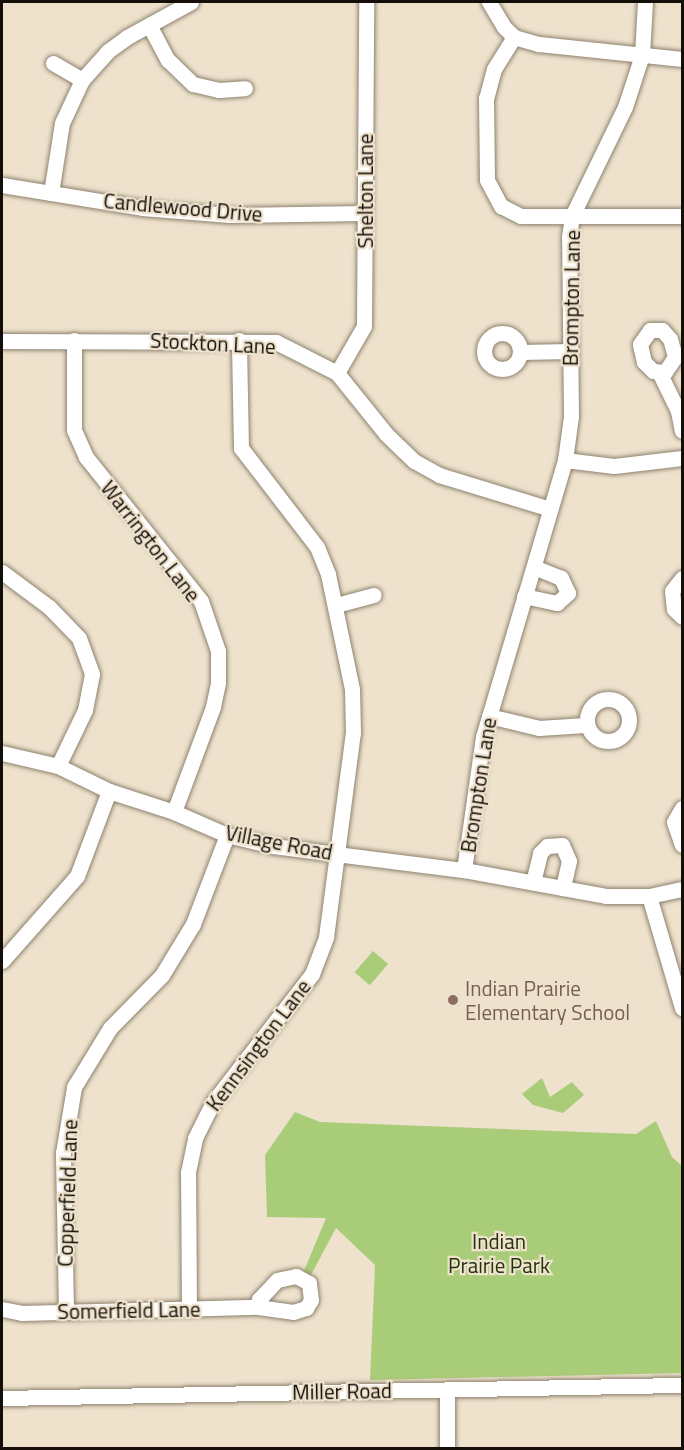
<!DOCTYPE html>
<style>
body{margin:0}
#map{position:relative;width:684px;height:1450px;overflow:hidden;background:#eee2cd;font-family:"Titillium Web",sans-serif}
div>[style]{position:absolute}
.green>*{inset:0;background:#a9cc79;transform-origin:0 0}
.roads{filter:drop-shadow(0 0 2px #8e826f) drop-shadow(0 0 2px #8e826f)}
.minor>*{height:15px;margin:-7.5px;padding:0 7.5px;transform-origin:7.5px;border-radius:7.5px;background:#fff}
.minor>.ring{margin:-7.5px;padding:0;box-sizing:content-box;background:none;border:15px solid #fff;border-radius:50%}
.dots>*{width:16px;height:16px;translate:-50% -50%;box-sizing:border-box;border:3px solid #eee2cd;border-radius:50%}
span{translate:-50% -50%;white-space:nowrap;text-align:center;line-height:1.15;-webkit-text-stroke:4.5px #eee2cd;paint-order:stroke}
.street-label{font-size:21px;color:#130f08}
.education-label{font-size:21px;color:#785e54}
.left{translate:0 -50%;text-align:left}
.park-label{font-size:21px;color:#24330c}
.frame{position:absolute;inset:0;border:3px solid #130f08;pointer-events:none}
</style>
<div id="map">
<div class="green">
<i style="left:373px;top:951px;width:20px;height:28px;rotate:41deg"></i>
<i style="clip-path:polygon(542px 1078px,550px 1097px,572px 1082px,584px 1095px,563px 1113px,533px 1105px,522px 1094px)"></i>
<i style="clip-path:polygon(295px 1112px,320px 1122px,636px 1134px,656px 1121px,672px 1157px,682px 1166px,682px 1373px,370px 1380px,375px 1265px,336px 1228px,311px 1275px,304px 1271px,326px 1218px,267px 1217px,265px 1155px)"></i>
</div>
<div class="roads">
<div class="minor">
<i style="left:489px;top:2px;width:29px;rotate:59deg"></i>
<i style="left:504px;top:27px;width:14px;rotate:45deg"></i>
<i style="left:514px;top:37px;width:26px;rotate:16deg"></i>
<i style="left:539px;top:44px;width:144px;rotate:6deg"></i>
<i style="left:149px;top:25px;width:40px;rotate:62deg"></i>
<i style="left:168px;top:60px;width:35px;rotate:44deg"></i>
<i style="left:193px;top:84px;width:27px;rotate:13deg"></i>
<i style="left:219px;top:90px;width:26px;rotate:-4deg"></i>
<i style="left:514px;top:37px;width:38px;rotate:122deg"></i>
<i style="left:494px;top:69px;width:30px;rotate:105deg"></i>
<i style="left:486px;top:98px;width:82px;rotate:89.3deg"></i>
<i style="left:487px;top:180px;width:30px;rotate:62deg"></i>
<i style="left:501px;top:206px;width:22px;rotate:27deg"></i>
<i style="left:521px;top:216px;width:161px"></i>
<i style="left:53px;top:63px;width:34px;rotate:30deg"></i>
<i style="left:2px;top:185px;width:142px;rotate:9.3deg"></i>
<i style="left:142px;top:208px;width:88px;rotate:4.5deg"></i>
<i style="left:230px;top:215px;width:135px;rotate:-0.8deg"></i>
<i style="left:51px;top:193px;width:71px;rotate:-81.1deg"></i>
<i style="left:62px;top:123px;width:47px;rotate:-65.1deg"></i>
<i style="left:82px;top:80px;width:39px;rotate:-48deg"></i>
<i style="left:108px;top:51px;width:24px;rotate:-36deg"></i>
<i style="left:127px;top:37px;width:73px;rotate:-28.7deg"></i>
<i style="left:650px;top:330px;width:12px"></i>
<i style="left:662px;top:330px;width:12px;rotate:48deg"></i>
<i style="left:670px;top:339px;width:19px;rotate:74deg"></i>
<i style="left:675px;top:357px;width:18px;rotate:124deg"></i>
<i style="left:665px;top:372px;width:12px;rotate:-175deg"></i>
<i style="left:653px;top:371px;width:13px;rotate:-135deg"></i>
<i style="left:644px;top:362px;width:18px;rotate:-103deg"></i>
<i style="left:640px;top:344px;width:17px;rotate:-54deg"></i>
<i class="ring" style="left:484px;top:333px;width:21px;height:21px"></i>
<i style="left:74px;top:340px;width:90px;rotate:90deg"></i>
<i style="left:74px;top:430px;width:30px;rotate:66deg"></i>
<i style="left:86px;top:457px;width:184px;rotate:51.4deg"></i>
<i style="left:201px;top:601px;width:53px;rotate:71.2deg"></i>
<i style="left:218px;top:651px;width:32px;rotate:90deg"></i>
<i style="left:218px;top:683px;width:25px;rotate:102deg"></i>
<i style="left:213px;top:707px;width:112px;rotate:110.4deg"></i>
<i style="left:2px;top:341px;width:274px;rotate:0.2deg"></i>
<i style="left:276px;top:342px;width:68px;rotate:26.9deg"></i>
<i style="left:337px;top:373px;width:78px;rotate:51.2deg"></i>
<i style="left:386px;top:434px;width:39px;rotate:44deg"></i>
<i style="left:414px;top:461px;width:29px;rotate:29deg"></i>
<i style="left:439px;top:475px;width:116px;rotate:17deg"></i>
<i style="left:520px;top:352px;width:49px;rotate:-1.2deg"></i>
<i style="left:659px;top:372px;width:43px;rotate:64deg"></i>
<i style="left:678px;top:411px;width:20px;rotate:79deg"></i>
<i style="left:337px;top:373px;width:54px;rotate:-60.1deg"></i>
<i style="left:364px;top:326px;width:324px;rotate:-89.6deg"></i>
<i style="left:565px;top:460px;width:49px;rotate:7deg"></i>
<i style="left:614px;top:466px;width:68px;rotate:-6.7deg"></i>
<i style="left:2px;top:572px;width:59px;rotate:36.7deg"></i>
<i style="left:49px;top:607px;width:43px;rotate:45.9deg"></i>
<i style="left:79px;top:638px;width:38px;rotate:70deg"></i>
<i style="left:92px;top:674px;width:37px;rotate:101deg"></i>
<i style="left:85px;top:710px;width:62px;rotate:115.7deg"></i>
<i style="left:682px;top:578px;width:16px;rotate:128deg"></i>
<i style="left:672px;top:591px;width:18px;rotate:84deg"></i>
<i style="left:674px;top:609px;width:11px;rotate:45deg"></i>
<i style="left:524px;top:596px;width:34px;rotate:12deg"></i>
<i style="left:557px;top:603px;width:15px;rotate:-42deg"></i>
<i style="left:568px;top:593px;width:17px;rotate:-115deg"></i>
<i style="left:561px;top:578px;width:29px;rotate:-158deg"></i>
<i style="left:336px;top:605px;width:39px;rotate:-15deg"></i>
<i class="ring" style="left:587px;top:699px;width:27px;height:27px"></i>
<i style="left:489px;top:716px;width:51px;rotate:13.5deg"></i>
<i style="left:539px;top:728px;width:46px;rotate:-3.7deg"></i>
<i style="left:2px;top:753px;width:57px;rotate:13.1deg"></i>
<i style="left:58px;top:766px;width:57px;rotate:26.1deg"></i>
<i style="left:109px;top:791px;width:68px;rotate:17.9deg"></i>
<i style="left:174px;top:812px;width:58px;rotate:23.5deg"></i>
<i style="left:227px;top:835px;width:47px;rotate:13.4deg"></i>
<i style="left:273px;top:846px;width:193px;rotate:7.2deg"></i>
<i style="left:464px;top:870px;width:144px;rotate:10.4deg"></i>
<i style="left:606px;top:896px;width:43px"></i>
<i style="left:649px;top:896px;width:34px;rotate:-12deg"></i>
<i style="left:682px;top:808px;width:16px;rotate:120deg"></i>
<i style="left:674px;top:822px;width:24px;rotate:71deg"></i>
<i style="left:464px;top:870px;width:134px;rotate:-81.9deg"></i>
<i style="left:483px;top:737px;width:289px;rotate:-73.5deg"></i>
<i style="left:565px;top:460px;width:44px;rotate:-82.2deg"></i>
<i style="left:571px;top:416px;width:179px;rotate:-90.6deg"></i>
<i style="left:569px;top:237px;width:21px;rotate:-82deg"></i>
<i style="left:572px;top:216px;width:121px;rotate:-64.1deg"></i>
<i style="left:625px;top:107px;width:55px;rotate:-71.9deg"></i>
<i style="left:642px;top:55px;width:53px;rotate:-86.8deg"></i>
<i style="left:533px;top:882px;width:30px;rotate:-76deg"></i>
<i style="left:540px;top:853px;width:10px;rotate:-45deg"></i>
<i style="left:547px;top:846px;width:15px;rotate:-4deg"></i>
<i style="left:562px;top:845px;width:17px;rotate:66deg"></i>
<i style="left:569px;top:861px;width:28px;rotate:103deg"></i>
<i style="left:649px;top:896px;width:117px;rotate:73.6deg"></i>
<i style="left:2px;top:961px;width:113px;rotate:-48.6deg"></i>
<i style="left:77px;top:876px;width:91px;rotate:-69.4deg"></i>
<i style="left:2px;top:1309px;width:20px;rotate:11deg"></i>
<i style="left:22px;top:1313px;width:236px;rotate:-1.5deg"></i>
<i style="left:258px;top:1307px;width:35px;rotate:8deg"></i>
<i style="left:293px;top:1312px;width:14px;rotate:-17deg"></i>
<i style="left:306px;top:1308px;width:9px;rotate:-58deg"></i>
<i style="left:311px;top:1300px;width:17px;rotate:-97deg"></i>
<i style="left:309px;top:1283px;width:15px;rotate:-152deg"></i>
<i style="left:296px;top:1276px;width:19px;rotate:168deg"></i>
<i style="left:277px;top:1280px;width:26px;rotate:133deg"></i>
<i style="left:259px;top:1299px;width:8px;rotate:97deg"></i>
<i style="left:189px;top:1309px;width:137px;rotate:-90.4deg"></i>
<i style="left:188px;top:1172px;width:35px;rotate:-78deg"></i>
<i style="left:195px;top:1138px;width:40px;rotate:-63.4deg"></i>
<i style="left:213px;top:1102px;width:162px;rotate:-52.3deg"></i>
<i style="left:312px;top:974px;width:40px;rotate:-69deg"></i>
<i style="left:326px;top:937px;width:206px;rotate:-82.5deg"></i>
<i style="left:353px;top:733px;width:44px;rotate:-91.3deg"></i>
<i style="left:352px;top:689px;width:117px;rotate:-101.8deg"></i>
<i style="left:328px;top:574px;width:29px;rotate:-112deg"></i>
<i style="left:317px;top:547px;width:125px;rotate:-127.5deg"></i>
<i style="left:241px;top:448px;width:108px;rotate:-91.1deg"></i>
<i style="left:66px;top:1311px;width:158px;rotate:-91.1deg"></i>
<i style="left:63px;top:1153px;width:67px;rotate:-80.5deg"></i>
<i style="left:74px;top:1087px;width:69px;rotate:-58.6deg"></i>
<i style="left:110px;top:1028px;width:74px;rotate:-45.5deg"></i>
<i style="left:162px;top:975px;width:60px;rotate:-58.7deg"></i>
<i style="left:193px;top:924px;width:95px;rotate:-69.1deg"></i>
<i style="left:447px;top:1389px;width:59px;rotate:90deg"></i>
<i style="left:2px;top:1398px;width:680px;rotate:-1.1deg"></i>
</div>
</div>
<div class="dots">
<i style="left:453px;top:1000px;background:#8d6e63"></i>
</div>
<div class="street-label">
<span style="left:365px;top:191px;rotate:-90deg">Shelton Lane</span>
<span style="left:183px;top:207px;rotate:5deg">Candlewood Drive</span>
<span style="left:571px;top:298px;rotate:-89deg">Brompton Lane</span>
<span style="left:213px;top:343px;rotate:3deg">Stockton Lane</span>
<span style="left:151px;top:541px;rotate:52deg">Warrington Lane</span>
<span style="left:478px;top:785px;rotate:-81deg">Brompton Lane</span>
<span style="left:279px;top:842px;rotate:11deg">Village Road</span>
<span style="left:258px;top:1045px;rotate:-53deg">Kennsington Lane</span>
<span style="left:67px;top:1193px;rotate:-88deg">Copperfield Lane</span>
<span style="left:129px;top:1310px;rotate:-1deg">Somerfield Lane</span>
<span style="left:342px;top:1391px;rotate:-1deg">Miller Road</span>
</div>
<div class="education-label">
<span class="left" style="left:465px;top:1000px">Indian Prairie<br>Elementary School</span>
</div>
<div class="park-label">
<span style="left:499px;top:1253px">Indian<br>Prairie Park</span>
</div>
<div class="frame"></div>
</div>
